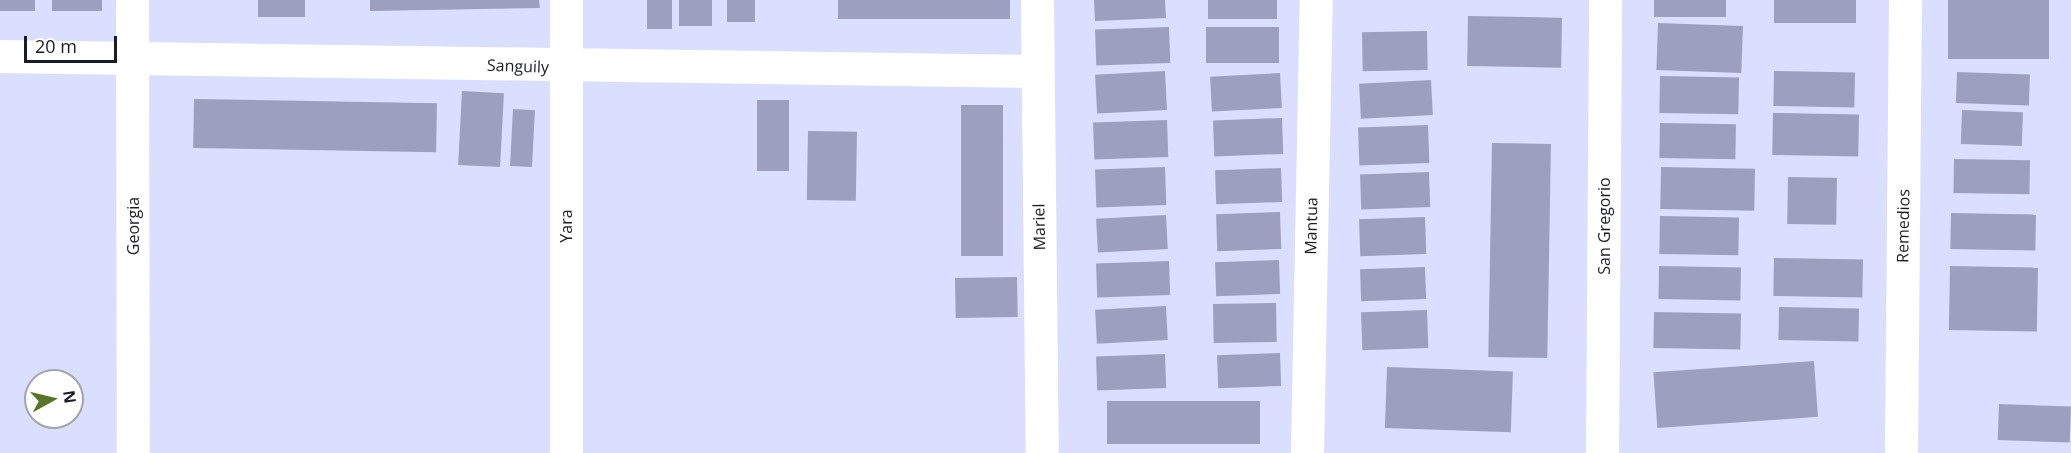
<!DOCTYPE html>
<style>
body{margin:0}
#map{position:relative;width:2071px;height:453px;overflow:hidden;background:#dadfff;font-family:"Open Sans",sans-serif}
div>[style]{position:absolute}
.building>*{inset:0;background:#9ca0be;transform-origin:0 0}
.minor>*{height:33px;margin:-16.5px;padding:0 16.5px;transform-origin:16.5px;border-radius:16.5px;background:#fff}
span{translate:-50% -50%;white-space:nowrap;text-align:center;line-height:1.15;-webkit-text-stroke:4.5px #fff;paint-order:stroke}
.street-label{font-size:16px;color:#1a1c27}
.north{position:absolute;left:24px;top:369px;width:60px;height:60px;box-sizing:border-box;background:#fff;border:2px solid #a3a4a9;border-radius:50%;rotate:82deg;font-size:16px;font-weight:700;line-height:24px;text-align:center;color:#1a1c27}
.north::after{content:'';display:block;margin:auto;width:21px;height:27px;background:#597529;clip-path:polygon(50% 0,100% 100%,50% 72%,0 100%)}
.scale{position:absolute;left:24px;top:36px;width:93px;height:27px;box-sizing:border-box;border:3px solid #1a1c27;border-top:0;padding-left:8px;font-size:18px;line-height:21px;white-space:nowrap;color:#1a1c27;-webkit-text-stroke:4px #fff;paint-order:stroke}
</style>
<div id="map">
<div class="building">
<i style="left:0;top:0;width:35px;height:11px"></i>
<i style="left:52px;top:0;width:50px;height:11px"></i>
<i style="left:258px;top:0;width:47px;height:17px"></i>
<i style="clip-path:polygon(370px 0,539px 0,540px 8px,370px 11px)"></i>
<i style="left:647px;top:0;width:25px;height:29px"></i>
<i style="left:679px;top:0;width:33px;height:26px"></i>
<i style="left:727px;top:0;width:28px;height:22px"></i>
<i style="left:838px;top:0;width:172px;height:19px"></i>
<i style="clip-path:polygon(1094px 0,1165px 0,1166px 18px,1095px 21px)"></i>
<i style="left:1208px;top:0;width:69px;height:19px"></i>
<i style="left:1654px;top:0;width:72px;height:17px"></i>
<i style="left:1774px;top:0;width:82px;height:23px"></i>
<i style="left:1948px;top:0;width:101px;height:59px"></i>
<i style="left:1468px;top:16px;width:94px;height:50px;rotate:1deg"></i>
<i style="left:1658px;top:23px;width:85px;height:47px;rotate:2deg"></i>
<i style="left:1169px;top:27px;width:36px;height:74px;rotate:88deg"></i>
<i style="left:1279px;top:27px;width:36px;height:73px;rotate:90deg"></i>
<i style="left:1427px;top:31px;width:39px;height:65px;rotate:89deg"></i>
<i style="left:1165px;top:71px;width:39px;height:70px;rotate:87deg"></i>
<i style="left:1774px;top:71px;width:81px;height:35px;rotate:1deg"></i>
<i style="left:1957px;top:72px;width:73px;height:31px;rotate:2deg"></i>
<i style="left:1280px;top:73px;width:35px;height:70px;rotate:87deg"></i>
<i style="left:1660px;top:76px;width:79px;height:37px;rotate:1deg"></i>
<i style="left:1431px;top:80px;width:35px;height:72px;rotate:87deg"></i>
<i style="left:462px;top:91px;width:42px;height:74px;rotate:3deg"></i>
<i style="left:194px;top:99px;width:243px;height:49px;rotate:1deg"></i>
<i style="left:757px;top:100px;width:32px;height:71px"></i>
<i style="left:961px;top:105px;width:42px;height:151px"></i>
<i style="left:513px;top:109px;width:22px;height:57px;rotate:3deg"></i>
<i style="left:1962px;top:110px;width:61px;height:34px;rotate:2deg"></i>
<i style="left:1773px;top:113px;width:86px;height:42px;rotate:1deg"></i>
<i style="left:1282px;top:118px;width:36px;height:69px;rotate:88deg"></i>
<i style="left:1167px;top:120px;width:37px;height:74px;rotate:88deg"></i>
<i style="left:1660px;top:123px;width:76px;height:35px;rotate:1deg"></i>
<i style="left:1428px;top:125px;width:38px;height:70px;rotate:88deg"></i>
<i style="left:808px;top:131px;width:49px;height:69px;rotate:1deg"></i>
<i style="left:1492px;top:143px;width:59px;height:214px;rotate:1deg"></i>
<i style="left:1954px;top:159px;width:76px;height:34px;rotate:1deg"></i>
<i style="left:1165px;top:167px;width:38px;height:70px;rotate:88deg"></i>
<i style="left:1661px;top:167px;width:94px;height:42px;rotate:1deg"></i>
<i style="left:1281px;top:168px;width:34px;height:66px;rotate:88deg"></i>
<i style="left:1429px;top:172px;width:35px;height:69px;rotate:88deg"></i>
<i style="left:1788px;top:177px;width:49px;height:47px;rotate:1deg"></i>
<i style="left:1280px;top:212px;width:37px;height:64px;rotate:88deg"></i>
<i style="left:1951px;top:213px;width:85px;height:36px;rotate:1deg"></i>
<i style="left:1166px;top:215px;width:34px;height:70px;rotate:87deg"></i>
<i style="left:1660px;top:216px;width:79px;height:38px;rotate:1deg"></i>
<i style="left:1425px;top:217px;width:37px;height:66px;rotate:88deg"></i>
<i style="left:1774px;top:258px;width:89px;height:38px;rotate:1deg"></i>
<i style="left:1279px;top:260px;width:34px;height:64px;rotate:88deg"></i>
<i style="left:1169px;top:261px;width:34px;height:73px;rotate:88deg"></i>
<i style="left:1659px;top:266px;width:82px;height:33px;rotate:1deg"></i>
<i style="left:1950px;top:266px;width:88px;height:64px;rotate:1deg"></i>
<i style="left:1425px;top:267px;width:32px;height:65px;rotate:88deg"></i>
<i style="left:1017px;top:277px;width:40px;height:62px;rotate:89deg"></i>
<i style="left:1276px;top:303px;width:39px;height:63px;rotate:89deg"></i>
<i style="left:1166px;top:306px;width:34px;height:71px;rotate:87deg"></i>
<i style="left:1779px;top:307px;width:80px;height:33px;rotate:1deg"></i>
<i style="left:1427px;top:310px;width:38px;height:66px;rotate:88deg"></i>
<i style="left:1654px;top:312px;width:87px;height:36px;rotate:1deg"></i>
<i style="left:1280px;top:353px;width:33px;height:63px;rotate:88deg"></i>
<i style="left:1165px;top:354px;width:34px;height:69px;rotate:88deg"></i>
<i style="left:1814px;top:361px;width:56px;height:161px;rotate:86deg"></i>
<i style="left:1387px;top:367px;width:126px;height:61px;rotate:2deg"></i>
<i style="left:1260px;top:401px;width:43px;height:153px;rotate:90deg"></i>
<i style="left:1999px;top:404px;width:72px;height:36px;rotate:2deg"></i>
</div>
<div class="minor">
<i style="left:132px;top:0;width:453px;rotate:89.9deg"></i>
<i style="left:1037px;top:0;width:453px;rotate:89.4deg"></i>
<i style="left:0;top:56px;width:1037px;rotate:0.83deg"></i>
<i style="left:566px;top:453px;width:453px;rotate:-90deg"></i>
<i style="left:1307px;top:453px;width:453px;rotate:-88.9deg"></i>
<i style="left:1602px;top:453px;width:453px;rotate:-89.6deg"></i>
<i style="left:1901px;top:453px;width:453px;rotate:-89.5deg"></i>
</div>
<div class="street-label">
<span style="left:518px;top:66px;rotate:2deg">Sanguily</span>
<span style="left:133px;top:226px;rotate:-90deg">Georgia</span>
<span style="left:566px;top:226px;rotate:-90deg">Yara</span>
<span style="left:1311px;top:226px;rotate:-89deg">Mantua</span>
<span style="left:1604px;top:226px;rotate:-90deg">San Gregorio</span>
<span style="left:1903px;top:226px;rotate:-89deg">Remedios</span>
<span style="left:1039px;top:227px;rotate:-91deg">Mariel</span>
</div>
<div class="north">N</div>
<div class="scale">20 m</div>
</div>
